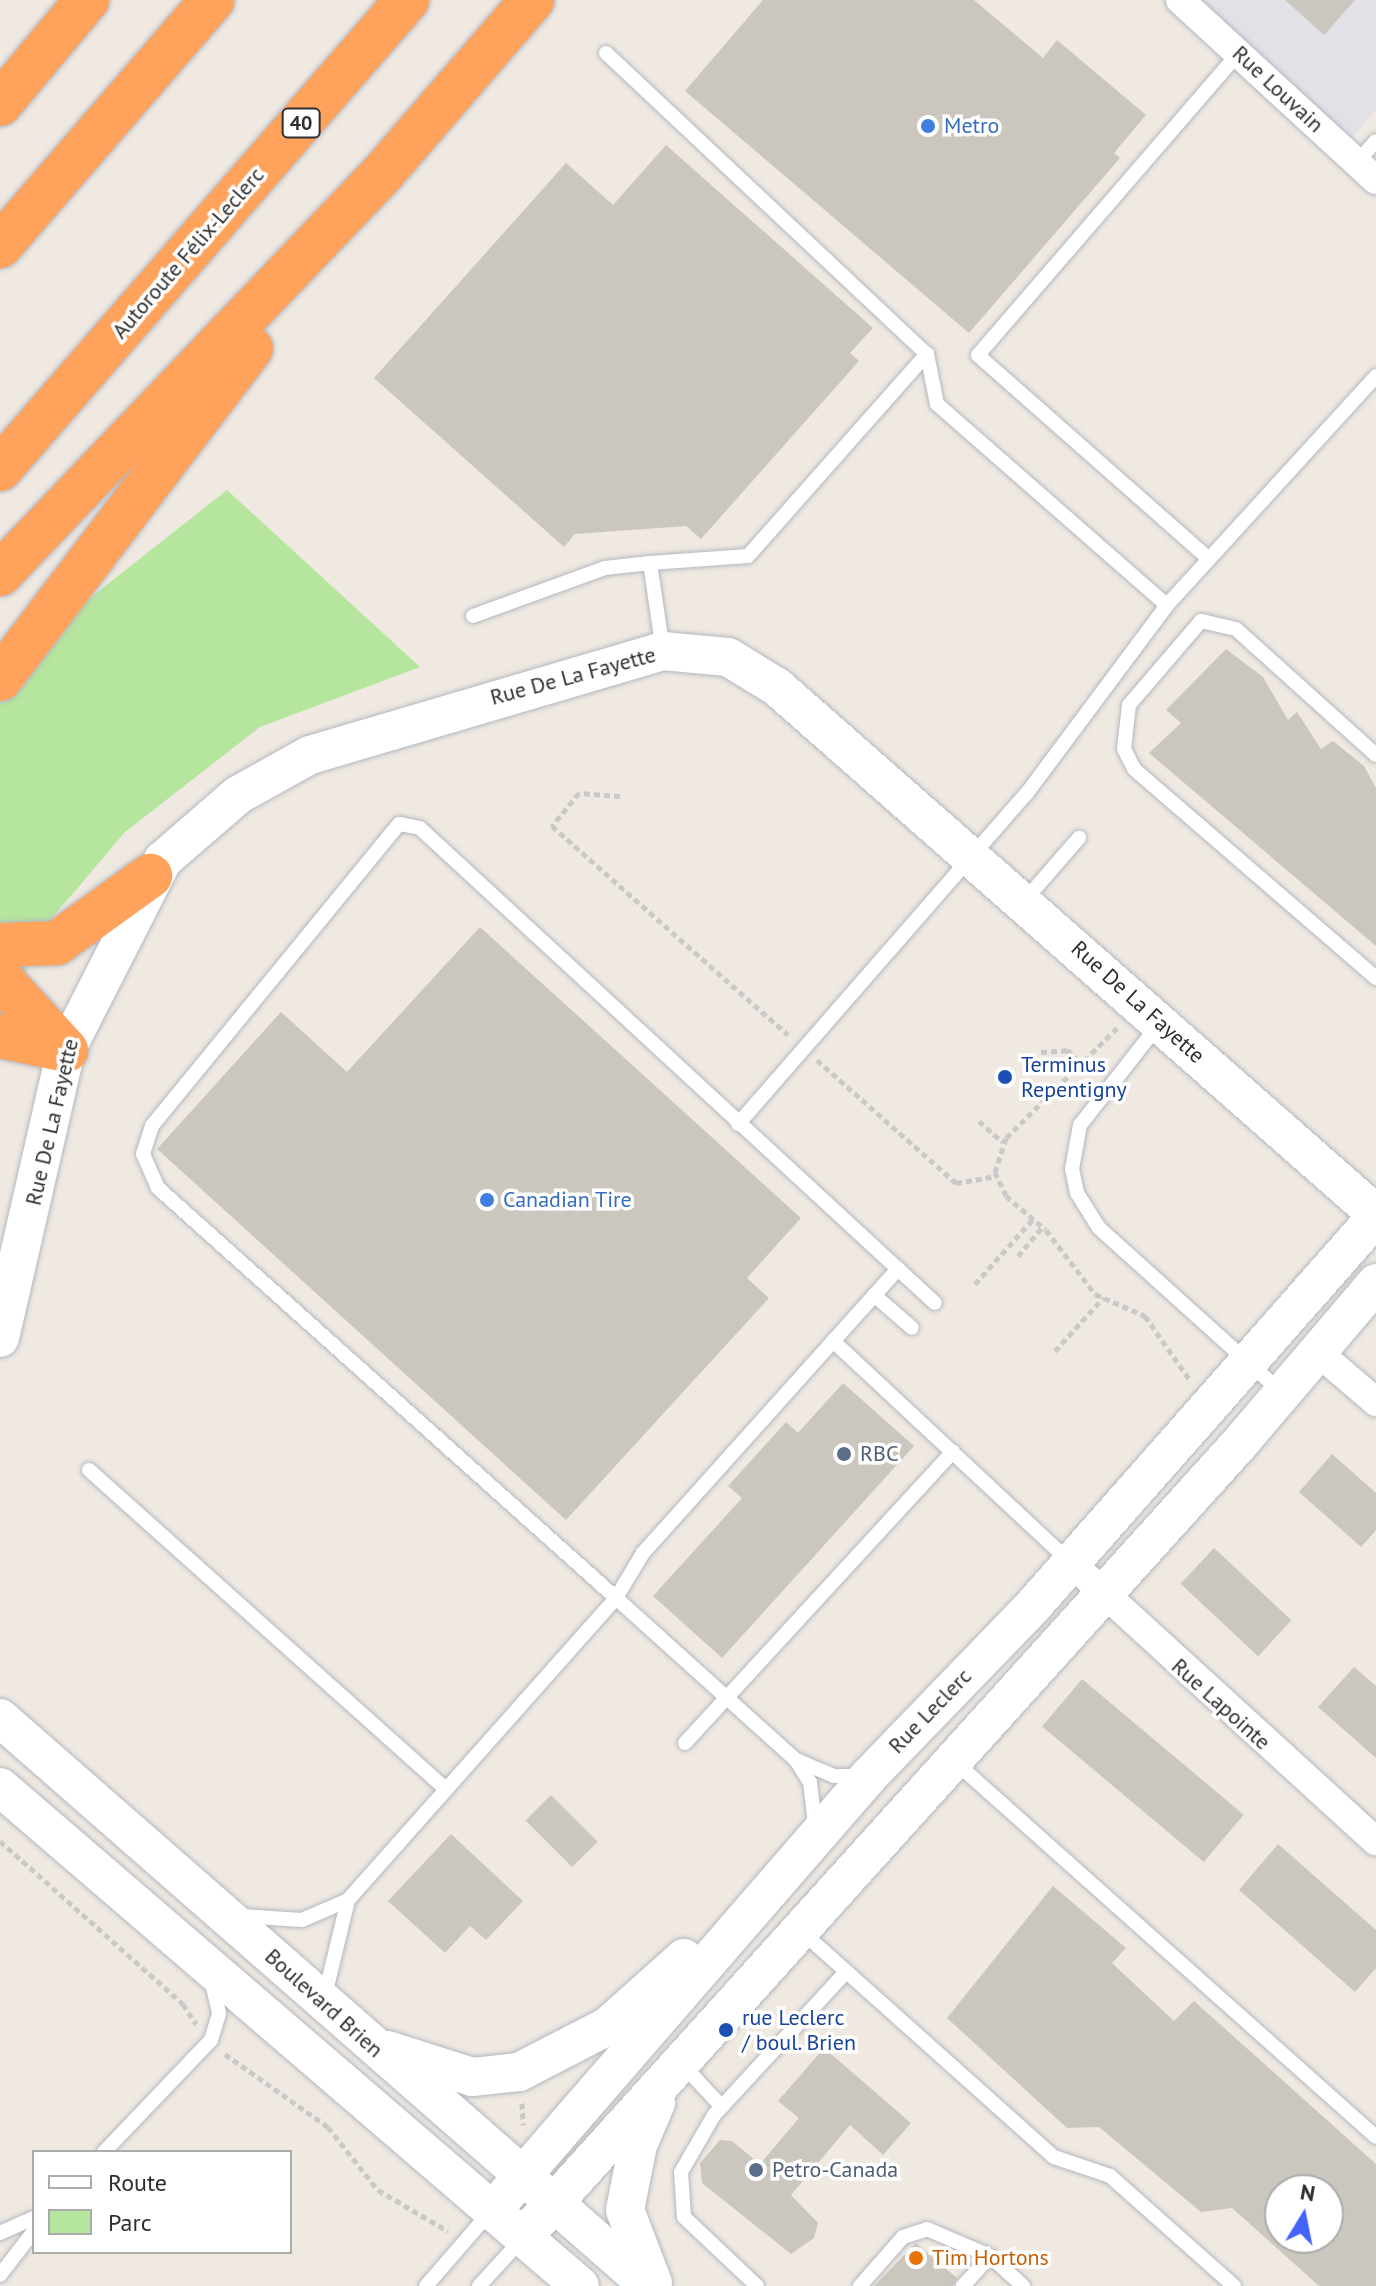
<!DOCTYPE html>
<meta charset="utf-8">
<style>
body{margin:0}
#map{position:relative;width:1376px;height:2286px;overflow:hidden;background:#efe9e1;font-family:"PT Sans",sans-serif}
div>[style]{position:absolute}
.industrial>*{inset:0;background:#e3e1e8}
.green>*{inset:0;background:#b6e59e}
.building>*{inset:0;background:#cbc7bf;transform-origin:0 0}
.path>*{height:5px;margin-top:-2.5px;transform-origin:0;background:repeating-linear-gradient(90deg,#c9c9c9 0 6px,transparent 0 10px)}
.roads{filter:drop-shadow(0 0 2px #b4b7c1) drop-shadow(0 0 2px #b4b7c1)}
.lane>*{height:14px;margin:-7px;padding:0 7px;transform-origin:7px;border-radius:7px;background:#fff}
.street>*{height:28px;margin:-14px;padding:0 14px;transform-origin:14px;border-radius:14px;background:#fff}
.secondary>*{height:38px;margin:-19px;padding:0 19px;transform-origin:19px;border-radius:19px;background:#fff}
.highway>*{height:44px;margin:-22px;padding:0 22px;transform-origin:22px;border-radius:22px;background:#ffa35c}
.dots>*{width:22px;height:22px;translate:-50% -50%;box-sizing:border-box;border:4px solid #fff;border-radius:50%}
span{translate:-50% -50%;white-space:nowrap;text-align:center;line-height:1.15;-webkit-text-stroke:7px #fff;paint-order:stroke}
.shield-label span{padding:2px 6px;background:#fff;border:2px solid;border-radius:6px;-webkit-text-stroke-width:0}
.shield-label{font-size:20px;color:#2e2e2e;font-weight:700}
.street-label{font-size:22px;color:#2e2e2e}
.shop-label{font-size:22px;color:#366cbe}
.left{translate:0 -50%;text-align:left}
.transit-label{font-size:22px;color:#164399}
.service-label{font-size:22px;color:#4e5e75}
.food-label{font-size:22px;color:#c56008}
.legend{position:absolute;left:32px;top:2150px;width:260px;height:104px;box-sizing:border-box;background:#fff;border:2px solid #ababab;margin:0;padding:10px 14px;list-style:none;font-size:24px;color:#2e2e2e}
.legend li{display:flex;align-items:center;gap:16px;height:40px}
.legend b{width:40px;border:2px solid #ababab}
.north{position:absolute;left:1264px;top:2174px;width:80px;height:80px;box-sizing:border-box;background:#fff;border:2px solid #ababab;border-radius:50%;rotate:10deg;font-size:22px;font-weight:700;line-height:32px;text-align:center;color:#2e2e2e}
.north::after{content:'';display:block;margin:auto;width:28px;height:36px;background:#4264fb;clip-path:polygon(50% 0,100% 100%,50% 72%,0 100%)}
</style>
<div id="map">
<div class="industrial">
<i style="clip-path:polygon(1178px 0,1376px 0,1376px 110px,1342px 149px)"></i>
</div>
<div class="green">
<i style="clip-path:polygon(227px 490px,420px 667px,260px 727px,125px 832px,52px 918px,0 1024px,0 669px)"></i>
</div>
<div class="building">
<i style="clip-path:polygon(763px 0,974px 0,1043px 58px,1057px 40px,1146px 115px,1114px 153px,1120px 158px,969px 333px,685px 91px)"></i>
<i style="clip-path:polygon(1285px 0,1355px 0,1324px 35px)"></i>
<i style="clip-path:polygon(666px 145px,873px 328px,850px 353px,859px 361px,701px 539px,686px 526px,575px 534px,564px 547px,374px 378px,566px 163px,613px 205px)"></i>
<i style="clip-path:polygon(1226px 649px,1263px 677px,1288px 720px,1297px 712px,1321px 749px,1333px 741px,1364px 766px,1376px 788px,1376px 946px,1149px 753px,1181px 723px,1166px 710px)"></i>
<i style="clip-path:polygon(480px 927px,801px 1218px,747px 1278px,769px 1298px,566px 1520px,157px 1149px,281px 1012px,347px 1072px)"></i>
<i style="clip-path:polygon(843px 1383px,914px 1446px,722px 1658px,653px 1596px,742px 1498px,728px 1486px,786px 1422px,798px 1433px)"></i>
<i style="clip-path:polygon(1332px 1454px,1376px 1493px,1376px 1530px,1361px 1547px,1299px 1492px)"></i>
<i style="left:1214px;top:1548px;width:106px;height:49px;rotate:43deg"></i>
<i style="clip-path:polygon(1354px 1667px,1376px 1686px,1376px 1758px,1318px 1707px)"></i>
<i style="left:1082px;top:1679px;width:211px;height:62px;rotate:40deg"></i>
<i style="left:551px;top:1795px;width:66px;height:36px;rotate:45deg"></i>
<i style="clip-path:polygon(451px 1834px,523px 1901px,486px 1940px,470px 1926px,445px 1953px,388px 1901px)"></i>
<i style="clip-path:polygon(1278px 1844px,1376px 1930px,1376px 1968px,1355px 1992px,1239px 1890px)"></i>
<i style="clip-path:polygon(evenodd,1053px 1886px,1126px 1948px,1112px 1963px,1174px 2021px,1194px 2001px,1376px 2164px,1376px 2286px,1319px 2286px,1232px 2208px,1201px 2212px,1099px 2127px,1067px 2128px,947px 2018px,1053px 1886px,1280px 2190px,1328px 2190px,1328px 2238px,1280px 2238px,1280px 2190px)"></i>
<i style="clip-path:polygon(824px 2048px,911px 2123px,883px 2155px,850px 2125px,791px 2195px,818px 2223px,814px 2238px,791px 2254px,702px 2183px,700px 2163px,720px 2140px,732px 2141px,760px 2164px,799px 2118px,778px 2101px)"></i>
<i style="clip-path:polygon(916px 2243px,957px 2278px,953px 2286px,874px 2286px)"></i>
</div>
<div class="path">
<i style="left:620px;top:796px;width:41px;rotate:-175.8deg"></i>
<i style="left:579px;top:793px;width:43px;rotate:129.3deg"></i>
<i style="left:552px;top:826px;width:315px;rotate:41.5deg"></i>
<i style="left:1117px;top:1028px;width:156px;rotate:135.3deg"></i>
<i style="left:1006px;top:1138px;width:36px;rotate:108deg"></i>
<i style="left:995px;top:1172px;width:26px;rotate:65deg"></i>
<i style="left:1006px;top:1196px;width:52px;rotate:40.4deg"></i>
<i style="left:1046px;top:1230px;width:81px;rotate:52.6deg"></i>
<i style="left:1095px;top:1294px;width:55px;rotate:23.7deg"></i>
<i style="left:1145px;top:1316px;width:78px;rotate:54.9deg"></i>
<i style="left:1041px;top:1052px;width:26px;rotate:-4deg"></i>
<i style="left:1067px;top:1050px;width:21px;rotate:41deg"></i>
<i style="left:817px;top:1060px;width:186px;rotate:41.5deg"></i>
<i style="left:956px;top:1183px;width:41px;rotate:-9.9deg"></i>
<i style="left:979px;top:1121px;width:31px;rotate:42deg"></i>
<i style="left:1018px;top:1256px;width:38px;rotate:-50deg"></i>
<i style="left:975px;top:1284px;width:87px;rotate:-48.3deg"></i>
<i style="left:1055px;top:1351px;width:72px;rotate:-47.8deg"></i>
<i style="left:0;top:1841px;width:245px;rotate:41.7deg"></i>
<i style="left:183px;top:2004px;width:24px;rotate:57deg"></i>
<i style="left:225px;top:2054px;width:126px;rotate:35.3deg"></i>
<i style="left:328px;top:2127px;width:80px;rotate:51.6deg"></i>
<i style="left:378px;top:2190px;width:81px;rotate:30.4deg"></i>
<i style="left:522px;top:2103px;width:22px;rotate:87deg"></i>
</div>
<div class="roads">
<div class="lane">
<i style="left:606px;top:53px;width:440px;rotate:43.2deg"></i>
<i style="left:927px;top:354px;width:51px;rotate:78.7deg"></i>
<i style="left:937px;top:404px;width:305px;rotate:41.2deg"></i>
<i style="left:1357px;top:162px;width:28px;rotate:-48deg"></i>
<i style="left:1209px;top:559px;width:308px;rotate:-138.6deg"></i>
<i style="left:978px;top:355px;width:399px;rotate:-49.2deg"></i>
<i style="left:650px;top:563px;width:98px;rotate:-4.1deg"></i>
<i style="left:748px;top:556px;width:270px;rotate:-48.5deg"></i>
<i style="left:473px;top:616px;width:140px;rotate:-20deg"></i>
<i style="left:605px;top:568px;width:45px;rotate:-6.3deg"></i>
<i style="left:650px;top:563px;width:89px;rotate:81.6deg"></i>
<i style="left:1376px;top:755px;width:188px;rotate:-138deg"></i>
<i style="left:1236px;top:629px;width:36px;rotate:-167deg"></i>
<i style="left:1201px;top:621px;width:111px;rotate:130.6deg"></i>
<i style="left:1129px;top:705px;width:44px;rotate:96.5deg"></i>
<i style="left:1124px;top:749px;width:22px;rotate:63deg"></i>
<i style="left:1134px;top:769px;width:320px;rotate:40.8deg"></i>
<i style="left:1024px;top:901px;width:84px;rotate:-48.9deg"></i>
<i style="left:1159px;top:1024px;width:128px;rotate:128deg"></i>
<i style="left:1080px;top:1125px;width:45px;rotate:100.3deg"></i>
<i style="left:1072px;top:1169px;width:25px;rotate:78deg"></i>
<i style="left:1077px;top:1193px;width:41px;rotate:57.8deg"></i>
<i style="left:1099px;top:1228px;width:244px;rotate:42deg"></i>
<i style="left:738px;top:1124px;width:439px;rotate:-48.9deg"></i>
<i style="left:1027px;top:793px;width:234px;rotate:-53.3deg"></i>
<i style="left:1167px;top:605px;width:310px;rotate:-47.6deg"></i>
<i style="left:898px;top:1269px;width:50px;rotate:42.6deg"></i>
<i style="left:874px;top:1295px;width:50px;rotate:41deg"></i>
<i style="left:833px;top:1341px;width:324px;rotate:43deg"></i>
<i style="left:89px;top:1470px;width:479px;rotate:41.8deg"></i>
<i style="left:685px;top:1743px;width:396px;rotate:-47.4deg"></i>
<i style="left:796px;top:1760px;width:41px;rotate:22.8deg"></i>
<i style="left:834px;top:1776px;width:26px"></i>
<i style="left:954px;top:1761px;width:565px;rotate:41.7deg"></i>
<i style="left:241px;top:1916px;width:61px;rotate:3.8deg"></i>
<i style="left:302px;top:1920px;width:50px;rotate:-23.5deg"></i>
<i style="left:801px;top:1931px;width:339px;rotate:41.8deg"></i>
<i style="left:1054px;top:2157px;width:59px;rotate:18.7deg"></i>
<i style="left:1110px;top:2176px;width:166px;rotate:41.6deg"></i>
<i style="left:325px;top:1995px;width:98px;rotate:-76.4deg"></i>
<i style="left:348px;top:1900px;width:404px;rotate:-48.4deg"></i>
<i style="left:616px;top:1598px;width:52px;rotate:-59deg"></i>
<i style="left:643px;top:1553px;width:382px;rotate:-48.1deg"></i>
<i style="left:898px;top:1269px;width:650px;rotate:-137.31deg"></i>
<i style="left:420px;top:828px;width:21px;rotate:-169deg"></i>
<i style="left:399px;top:824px;width:390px;rotate:129.3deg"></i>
<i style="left:152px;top:1126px;width:29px;rotate:108deg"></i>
<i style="left:143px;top:1154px;width:37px;rotate:66deg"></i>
<i style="left:158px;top:1188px;width:615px;rotate:41.83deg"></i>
<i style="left:616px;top:1598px;width:242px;rotate:42deg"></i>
<i style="left:796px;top:1760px;width:26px;rotate:58deg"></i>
<i style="left:810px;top:1782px;width:42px;rotate:83.2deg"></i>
<i style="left:681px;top:2063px;width:60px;rotate:47deg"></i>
<i style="left:104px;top:2152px;width:155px;rotate:-46.3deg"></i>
<i style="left:211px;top:2040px;width:28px;rotate:-73deg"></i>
<i style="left:219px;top:2013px;width:32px;rotate:-103deg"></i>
<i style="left:0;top:2233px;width:37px;rotate:-24deg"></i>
<i style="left:0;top:2275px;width:56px;rotate:-52.3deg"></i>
<i style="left:426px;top:2286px;width:99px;rotate:-49.1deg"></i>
<i style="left:479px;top:2286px;width:64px;rotate:-47.5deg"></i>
<i style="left:757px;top:2286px;width:100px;rotate:-136.6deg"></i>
<i style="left:684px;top:2217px;width:45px;rotate:-93.8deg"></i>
<i style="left:681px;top:2172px;width:66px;rotate:-59.9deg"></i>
<i style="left:714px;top:2115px;width:195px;rotate:-47.3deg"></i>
<i style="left:860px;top:2286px;width:65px;rotate:-48.7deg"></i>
<i style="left:903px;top:2237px;width:25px;rotate:-18deg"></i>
<i style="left:927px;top:2229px;width:69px;rotate:23.2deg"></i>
<i style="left:990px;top:2256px;width:45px;rotate:42.3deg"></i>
<i style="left:963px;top:2286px;width:40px;rotate:-48deg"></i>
</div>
<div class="street">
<i style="left:1180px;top:0;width:266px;rotate:42.6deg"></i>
<i style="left:1314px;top:1349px;width:82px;rotate:40.5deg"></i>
<i style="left:1070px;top:1562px;width:414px;rotate:42.4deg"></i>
</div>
<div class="secondary">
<i style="left:0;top:1338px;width:295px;rotate:-77.1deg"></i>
<i style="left:66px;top:1050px;width:213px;rotate:-63deg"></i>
<i style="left:163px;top:860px;width:99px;rotate:-40.9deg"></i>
<i style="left:238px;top:795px;width:82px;rotate:-29.1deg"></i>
<i style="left:310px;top:755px;width:368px;rotate:-16.4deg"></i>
<i style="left:663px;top:651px;width:65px;rotate:5.3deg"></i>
<i style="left:728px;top:657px;width:57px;rotate:31.5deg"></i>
<i style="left:777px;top:687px;width:798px;rotate:41.34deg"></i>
<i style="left:0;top:1718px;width:862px;rotate:41.19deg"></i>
<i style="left:0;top:1787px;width:765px;rotate:40.71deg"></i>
<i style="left:388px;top:2050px;width:88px;rotate:17.8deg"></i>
<i style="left:472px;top:2077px;width:47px;rotate:-6.1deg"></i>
<i style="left:519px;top:2072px;width:100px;rotate:-27.3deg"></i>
<i style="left:608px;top:2026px;width:102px;rotate:-41.8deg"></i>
<i style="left:492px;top:2211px;width:576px;rotate:-49.09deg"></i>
<i style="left:869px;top:1776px;width:236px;rotate:-46deg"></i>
<i style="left:1033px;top:1606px;width:519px;rotate:-48.6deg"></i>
<i style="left:524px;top:2236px;width:1068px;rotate:-47.92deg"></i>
<i style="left:1240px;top:1443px;width:210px;rotate:-49.6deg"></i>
<i style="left:653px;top:2283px;width:78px;rotate:-111deg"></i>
<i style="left:625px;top:2210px;width:66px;rotate:-78.7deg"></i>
<i style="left:638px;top:2145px;width:46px;rotate:-66.8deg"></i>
</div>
<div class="highway">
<i style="left:0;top:104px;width:136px;rotate:-50.1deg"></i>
<i style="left:0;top:246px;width:325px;rotate:-49.2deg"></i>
<i style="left:0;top:469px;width:621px;rotate:-49.05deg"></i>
<i style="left:0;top:574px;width:553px;rotate:-46.32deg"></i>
<i style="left:382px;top:174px;width:230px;rotate:-49.2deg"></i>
<i style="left:0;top:679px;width:415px;rotate:-52.8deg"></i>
<i style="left:0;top:945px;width:57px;rotate:-2deg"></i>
<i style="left:57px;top:943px;width:115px;rotate:-35.8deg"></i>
<i style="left:0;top:978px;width:98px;rotate:47.5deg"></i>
<i style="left:0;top:1036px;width:67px;rotate:12deg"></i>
</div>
</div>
<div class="dots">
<i style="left:928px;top:126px;background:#3f7fe0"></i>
<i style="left:1005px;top:1077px;background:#1a4fb4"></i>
<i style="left:487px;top:1200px;background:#3f7fe0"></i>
<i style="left:844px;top:1454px;background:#5c6f8a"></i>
<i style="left:726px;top:2030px;background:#1a4fb4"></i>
<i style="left:756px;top:2170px;background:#5c6f8a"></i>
<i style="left:916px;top:2258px;background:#e8710a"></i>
</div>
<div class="shield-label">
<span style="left:301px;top:123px">40</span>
</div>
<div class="street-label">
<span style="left:1278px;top:89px;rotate:43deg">Rue Louvain</span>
<span style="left:188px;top:253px;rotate:-49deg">Autoroute Félix-Leclerc</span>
<span style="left:573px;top:676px;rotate:-15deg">Rue De La Fayette</span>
<span style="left:1138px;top:1002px;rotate:42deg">Rue De La Fayette</span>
<span style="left:52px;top:1122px;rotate:-77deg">Rue De La Fayette</span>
<span style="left:1221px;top:1704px;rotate:42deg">Rue Lapointe</span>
<span style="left:930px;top:1711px;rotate:-46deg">Rue Leclerc</span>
<span style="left:324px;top:2003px;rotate:42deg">Boulevard Brien</span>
</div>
<div class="shop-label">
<span class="left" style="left:944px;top:126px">Metro</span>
<span class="left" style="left:503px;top:1200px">Canadian Tire</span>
</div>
<div class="transit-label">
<span class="left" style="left:1021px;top:1077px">Terminus<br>Repentigny</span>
<span class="left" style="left:742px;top:2030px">rue Leclerc<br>/ boul. Brien</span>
</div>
<div class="service-label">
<span class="left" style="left:860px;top:1454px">RBC</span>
<span class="left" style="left:772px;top:2170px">Petro-Canada</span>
</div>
<div class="food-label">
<span class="left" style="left:932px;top:2258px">Tim Hortons</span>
</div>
<ul class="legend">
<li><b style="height:10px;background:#fff"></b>Route</li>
<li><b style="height:22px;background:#b6e59e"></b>Parc</li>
</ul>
<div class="north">N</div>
</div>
